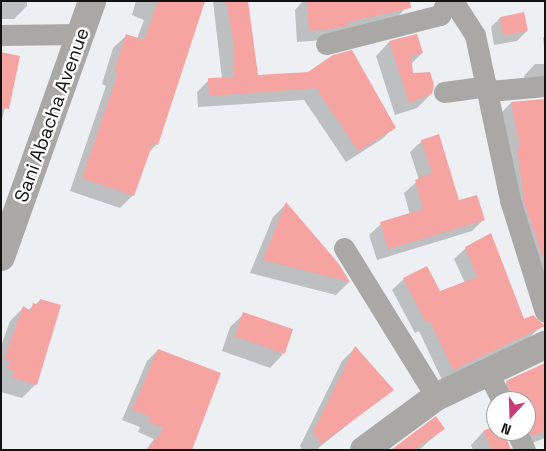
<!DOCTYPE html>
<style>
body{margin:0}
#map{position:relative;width:546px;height:451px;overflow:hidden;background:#eeeff2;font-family:"Space Grotesk",sans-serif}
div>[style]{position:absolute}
.shadow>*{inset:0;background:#0003}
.building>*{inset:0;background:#f6a4a1;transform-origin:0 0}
.minor>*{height:21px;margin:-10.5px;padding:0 10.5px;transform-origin:10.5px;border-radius:10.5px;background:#a9a8a7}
.tertiary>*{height:28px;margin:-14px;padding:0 14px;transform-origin:14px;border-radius:14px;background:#a9a8a7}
span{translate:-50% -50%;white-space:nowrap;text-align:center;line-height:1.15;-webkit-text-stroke:5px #fff;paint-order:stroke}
.street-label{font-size:19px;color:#121213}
.frame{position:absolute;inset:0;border:2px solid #121213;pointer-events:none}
.north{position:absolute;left:486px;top:391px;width:50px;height:50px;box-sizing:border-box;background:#fff;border:1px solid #a0a0a1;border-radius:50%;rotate:200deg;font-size:14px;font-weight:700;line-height:20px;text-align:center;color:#121213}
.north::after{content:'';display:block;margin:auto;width:18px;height:22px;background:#c63d78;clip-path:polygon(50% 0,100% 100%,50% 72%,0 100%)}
</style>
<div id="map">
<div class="shadow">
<i style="clip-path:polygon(1px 1px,27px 1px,27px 6px,14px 19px,1px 19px)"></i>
<i style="clip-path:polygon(136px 1px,192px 1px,157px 144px,148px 153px,133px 195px,120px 208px,70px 191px,106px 86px,102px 84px,113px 48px,126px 36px,137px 39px,144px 20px,132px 15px)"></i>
<i style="clip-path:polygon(213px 1px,246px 1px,257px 76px,309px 73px,394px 127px,382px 139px,346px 162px,304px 100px,198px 107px,197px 92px,209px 80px,222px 79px)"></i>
<i style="clip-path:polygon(303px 1px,401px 1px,403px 11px,391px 23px,323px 40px,297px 42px,295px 10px)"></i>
<i style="clip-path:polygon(500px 18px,527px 31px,517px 41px,494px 45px,491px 27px)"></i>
<i style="clip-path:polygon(545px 36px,545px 56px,543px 38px)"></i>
<i style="clip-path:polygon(389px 42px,422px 53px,411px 64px,412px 74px,431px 94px,417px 108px,395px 115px,376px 56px)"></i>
<i style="clip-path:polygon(1px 53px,18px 57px,1px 123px)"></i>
<i style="clip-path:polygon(535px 64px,545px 64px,545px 97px,544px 90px,525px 85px,524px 76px)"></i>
<i style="clip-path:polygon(545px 100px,545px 294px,541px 295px,500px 114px,511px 103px)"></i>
<i style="clip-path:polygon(422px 141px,458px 201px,483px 220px,472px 231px,377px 260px,369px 235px,381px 224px,410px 215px,404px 193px,419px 180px,410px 152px)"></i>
<i style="clip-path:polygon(286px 204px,349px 282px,336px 295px,250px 273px,273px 217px)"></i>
<i style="clip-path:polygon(466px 248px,523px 320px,538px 329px,527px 340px,442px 380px,419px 331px,415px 333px,392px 290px,404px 279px,426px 268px,439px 292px,465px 283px,454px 259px)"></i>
<i style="clip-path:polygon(41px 300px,36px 384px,22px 398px,1px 392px,1px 346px,10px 321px,24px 307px,28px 310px)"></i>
<i style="clip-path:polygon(244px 314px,283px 354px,270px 368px,222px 351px,230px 327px)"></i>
<i style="clip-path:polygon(355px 348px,392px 389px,316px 450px,302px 450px,300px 446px,342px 361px)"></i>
<i style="clip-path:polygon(158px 350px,192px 448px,196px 450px,146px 450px,154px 439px,138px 432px,140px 427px,122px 420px,147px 361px)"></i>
<i style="clip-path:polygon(545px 366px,545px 438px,519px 448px,511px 433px,503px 433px,502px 450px,473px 450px,471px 445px,483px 432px,496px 426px,496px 431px,526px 431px,526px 401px,497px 401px,494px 395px,507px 382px)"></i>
<i style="clip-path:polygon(443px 429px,419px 450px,393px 450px)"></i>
</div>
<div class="building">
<i style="clip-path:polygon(158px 1px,205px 1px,158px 145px,153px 143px,134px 196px,82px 178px,118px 73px,114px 72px,126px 34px,144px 40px)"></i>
<i style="clip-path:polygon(226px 1px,248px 1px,258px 75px,308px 72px,333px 55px,352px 50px,396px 128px,358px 151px,316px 88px,209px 96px,208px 78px,234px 77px,234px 45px)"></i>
<i style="clip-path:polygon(307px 1px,410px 1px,411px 8px,348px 22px,349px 25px,337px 28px,309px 31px)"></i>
<i style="left:524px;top:12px;width:19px;height:25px;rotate:78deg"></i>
<i style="clip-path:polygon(417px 34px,423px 53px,411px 56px,413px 73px,430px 72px,434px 85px,432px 94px,409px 103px,389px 41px)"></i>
<i style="clip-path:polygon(1px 52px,20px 56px,9px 109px,1px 108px)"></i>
<i style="clip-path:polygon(545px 99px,545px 257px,543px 257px,524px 202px,517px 148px,520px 147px,511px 102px)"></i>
<i style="clip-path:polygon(439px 134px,459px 200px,477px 195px,485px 220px,388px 249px,380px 222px,423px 209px,415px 180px,432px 173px,421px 140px)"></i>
<i style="clip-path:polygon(286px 202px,339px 264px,350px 282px,263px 260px)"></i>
<i style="clip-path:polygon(491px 233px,524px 319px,533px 315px,545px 326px,453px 370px,430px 321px,426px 323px,403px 278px,427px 266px,440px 291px,477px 277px,465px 247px)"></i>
<i style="clip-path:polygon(40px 299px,61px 305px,37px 385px,12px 377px,14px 371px,7px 369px,10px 360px,4px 360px,23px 306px,31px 311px,33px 303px,38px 305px)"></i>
<i style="left:243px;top:312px;width:53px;height:26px;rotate:19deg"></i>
<i style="clip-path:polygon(355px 346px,394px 390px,321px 444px,313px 432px)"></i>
<i style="clip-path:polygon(158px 349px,221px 373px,192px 450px,147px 450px,164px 428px,148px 422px,150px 416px,132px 410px)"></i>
<i style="clip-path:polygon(545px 363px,545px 431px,532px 436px,526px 424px,526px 401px,514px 401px,506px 381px)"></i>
<i style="clip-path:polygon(436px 416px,445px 429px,413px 450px,391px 450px)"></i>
<i style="clip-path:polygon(496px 425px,496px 431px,504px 431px,511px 450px,492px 450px,483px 431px)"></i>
</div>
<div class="minor">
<i style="left:453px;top:1px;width:40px;rotate:57.1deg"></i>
<i style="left:475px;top:35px;width:169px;rotate:78deg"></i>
<i style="left:510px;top:200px;width:117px;rotate:72.6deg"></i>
<i style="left:1px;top:35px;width:80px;rotate:-0.7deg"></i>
<i style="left:326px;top:44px;width:118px;rotate:-14.3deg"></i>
<i style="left:440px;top:15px;width:16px;rotate:-63deg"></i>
<i style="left:489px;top:91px;width:56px;rotate:-5.1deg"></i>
<i style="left:444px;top:92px;width:44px;rotate:-7.8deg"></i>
<i style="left:344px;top:248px;width:175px;rotate:58.3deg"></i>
<i style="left:488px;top:373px;width:31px;rotate:63deg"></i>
<i style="left:516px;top:431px;width:21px;rotate:65deg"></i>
</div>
<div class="tertiary">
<i style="left:1px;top:257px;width:272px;rotate:-70.4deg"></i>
<i style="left:364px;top:450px;width:89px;rotate:-36.4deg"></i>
<i style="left:436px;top:397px;width:121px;rotate:-25.5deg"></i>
</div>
<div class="street-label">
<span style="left:52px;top:115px;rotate:-70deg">Sani Abacha Avenue</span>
</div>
<div class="frame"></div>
<div class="north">N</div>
</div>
